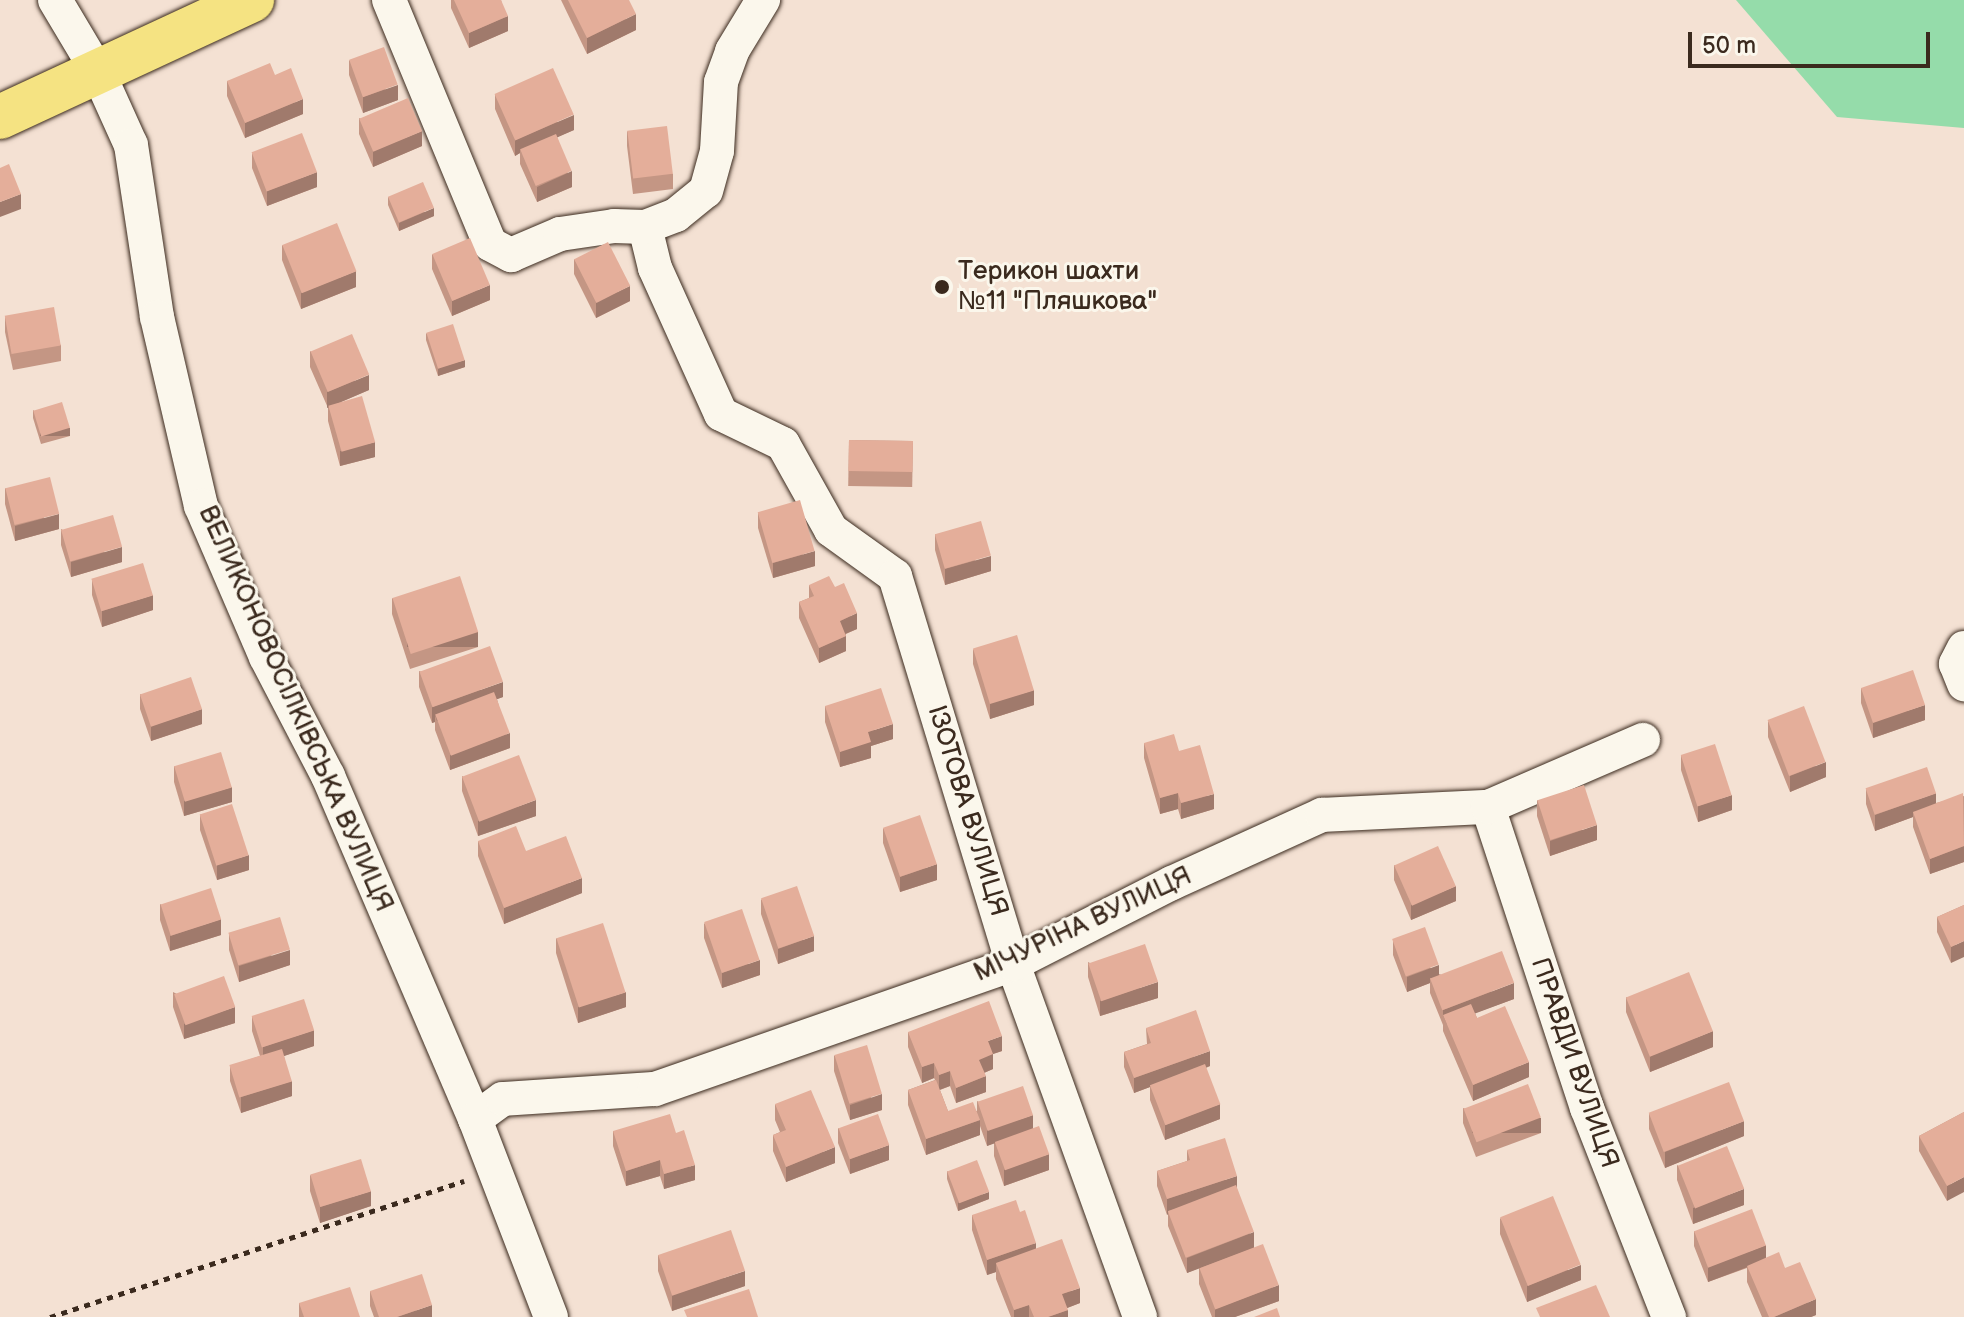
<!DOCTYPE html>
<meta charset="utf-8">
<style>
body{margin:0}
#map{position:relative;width:1964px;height:1317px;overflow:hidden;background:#f4e1d3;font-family:"Balsamiq Sans",sans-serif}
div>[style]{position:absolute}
.green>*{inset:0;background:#95dcaa}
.path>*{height:5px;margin-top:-2.5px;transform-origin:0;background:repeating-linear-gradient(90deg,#3b2a1e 0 6px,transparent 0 12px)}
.roads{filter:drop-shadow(0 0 2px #3b2a1e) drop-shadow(0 0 2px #3b2a1e)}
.minor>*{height:34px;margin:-17px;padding:0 17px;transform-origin:17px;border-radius:17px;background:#fbf7ec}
.major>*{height:44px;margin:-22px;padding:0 22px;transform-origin:22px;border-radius:22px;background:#f5e382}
.wall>*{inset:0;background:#c49684;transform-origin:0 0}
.shaded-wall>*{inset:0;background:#a07a6c;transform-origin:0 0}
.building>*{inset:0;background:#e4ae9a;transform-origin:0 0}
.dots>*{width:22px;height:22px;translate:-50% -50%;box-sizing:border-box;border:4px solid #fbf7ec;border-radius:50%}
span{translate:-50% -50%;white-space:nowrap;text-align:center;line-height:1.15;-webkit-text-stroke:6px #fbf7ec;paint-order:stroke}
.poi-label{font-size:26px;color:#3b2a1e}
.left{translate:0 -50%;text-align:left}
.street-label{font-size:26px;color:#3b2a1e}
.scale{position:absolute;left:1688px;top:32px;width:242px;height:36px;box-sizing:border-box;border:4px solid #3b2a1e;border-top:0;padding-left:10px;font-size:24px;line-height:28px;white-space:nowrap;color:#3b2a1e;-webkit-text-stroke:6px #fbf7ec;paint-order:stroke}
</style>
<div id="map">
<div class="green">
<i style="clip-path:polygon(1736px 0,1964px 0,1964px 128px,1837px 117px)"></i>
</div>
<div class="path">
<i style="left:50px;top:1317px;width:436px;rotate:-18.2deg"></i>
</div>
<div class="roads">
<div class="minor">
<i style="left:55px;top:0;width:84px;rotate:59.2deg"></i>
<i style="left:98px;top:72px;width:80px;rotate:65.7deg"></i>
<i style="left:131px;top:145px;width:174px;rotate:81.4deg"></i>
<i style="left:157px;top:317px;width:194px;rotate:76.9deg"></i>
<i style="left:201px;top:506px;width:164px;rotate:66.7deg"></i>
<i style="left:266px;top:657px;width:134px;rotate:62.5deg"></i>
<i style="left:328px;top:776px;width:373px;rotate:66.8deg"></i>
<i style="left:475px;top:1119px;width:212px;rotate:69deg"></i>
<i style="left:389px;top:0;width:264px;rotate:67.5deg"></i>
<i style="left:490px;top:244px;width:24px;rotate:28deg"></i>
<i style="left:511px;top:255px;width:53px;rotate:-23.2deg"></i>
<i style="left:560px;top:234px;width:55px;rotate:-8.4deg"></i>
<i style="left:614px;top:226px;width:31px;rotate:2deg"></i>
<i style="left:645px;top:227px;width:42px;rotate:76.3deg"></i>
<i style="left:655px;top:268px;width:160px;rotate:65.7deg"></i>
<i style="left:721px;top:414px;width:69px;rotate:25.8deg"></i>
<i style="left:783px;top:444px;width:98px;rotate:60.8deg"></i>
<i style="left:831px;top:530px;width:79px;rotate:35.7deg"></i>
<i style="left:895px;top:576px;width:406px;rotate:73.1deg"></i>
<i style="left:1013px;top:964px;width:375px;rotate:70.2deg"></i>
<i style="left:645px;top:227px;width:33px;rotate:-21deg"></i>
<i style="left:676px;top:215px;width:38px;rotate:-39deg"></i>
<i style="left:706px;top:191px;width:41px;rotate:-74.6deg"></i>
<i style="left:717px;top:151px;width:69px;rotate:-86.7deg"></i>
<i style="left:721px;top:82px;width:33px;rotate:-70deg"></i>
<i style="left:732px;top:51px;width:60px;rotate:-58.7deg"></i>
<i style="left:1964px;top:648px;width:18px;rotate:117deg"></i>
<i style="left:1956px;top:664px;width:22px;rotate:68deg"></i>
<i style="left:1488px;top:807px;width:317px;rotate:71.8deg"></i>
<i style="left:1587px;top:1108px;width:225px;rotate:68.6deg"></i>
<i style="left:475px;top:1119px;width:34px;rotate:-36deg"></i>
<i style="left:503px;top:1099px;width:152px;rotate:-3.8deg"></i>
<i style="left:655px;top:1089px;width:379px;rotate:-19.2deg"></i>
<i style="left:1013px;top:964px;width:178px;rotate:-27deg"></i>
<i style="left:1172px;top:883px;width:165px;rotate:-24.4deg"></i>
<i style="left:1322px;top:815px;width:166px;rotate:-2.8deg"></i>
<i style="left:1488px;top:807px;width:169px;rotate:-23.4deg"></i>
</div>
<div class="major">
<i style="left:0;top:117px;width:278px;rotate:-24.9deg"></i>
</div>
</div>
<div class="wall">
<i style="clip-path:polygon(451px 0,501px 0,508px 31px,469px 48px,451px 8px)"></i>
<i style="clip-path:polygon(561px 0,606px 0,636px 30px,587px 54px)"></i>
<i style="clip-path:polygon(349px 60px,398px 100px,363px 113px,349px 75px)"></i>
<i style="clip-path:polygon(275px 75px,303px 114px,245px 138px,227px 96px,227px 81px)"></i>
<i style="clip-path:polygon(495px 94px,574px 130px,557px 137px,572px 187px,537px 202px,520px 164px,520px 153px,515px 156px,495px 109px)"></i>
<i style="clip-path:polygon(359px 118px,422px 146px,373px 167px,359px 134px)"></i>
<i style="clip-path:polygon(627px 131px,673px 174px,673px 189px,633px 194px,627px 146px)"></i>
<i style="clip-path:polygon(252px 153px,317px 187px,267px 206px,252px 168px)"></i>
<i style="clip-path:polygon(388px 197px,434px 216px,399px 231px,388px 205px)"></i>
<i style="clip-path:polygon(282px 245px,356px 287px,301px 309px,282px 260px)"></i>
<i style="clip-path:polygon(432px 254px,490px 300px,452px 316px,432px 269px)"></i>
<i style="clip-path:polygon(574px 259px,630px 301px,596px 318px,574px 274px)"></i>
<i style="clip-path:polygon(5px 317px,61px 345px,61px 361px,13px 370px,5px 332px)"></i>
<i style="clip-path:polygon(426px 333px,465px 367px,438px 376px,426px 340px)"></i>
<i style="clip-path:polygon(310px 351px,369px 390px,341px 402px,375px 457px,340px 466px,328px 421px,328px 408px,310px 367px)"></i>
<i style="clip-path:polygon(33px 410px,70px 436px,41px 444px,33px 418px)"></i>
<i style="left:849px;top:440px;width:64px;height:46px;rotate:1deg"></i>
<i style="clip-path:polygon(5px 488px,59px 529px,15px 541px,5px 504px)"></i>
<i style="clip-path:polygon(758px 512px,815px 566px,773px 578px,758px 528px)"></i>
<i style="clip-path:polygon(61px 529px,122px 562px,71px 577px,61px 545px)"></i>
<i style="clip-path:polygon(935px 534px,991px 571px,945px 585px,935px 550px)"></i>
<i style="clip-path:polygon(92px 580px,153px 610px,102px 627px,92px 595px)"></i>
<i style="clip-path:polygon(809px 585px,835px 587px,857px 629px,846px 634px,846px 651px,819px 663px,799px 618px,799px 602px,809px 598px)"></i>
<i style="clip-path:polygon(392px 598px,478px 647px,410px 669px,392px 614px)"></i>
<i style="clip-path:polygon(973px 649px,1034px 705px,990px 719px,973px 664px)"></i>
<i style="clip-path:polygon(419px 671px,503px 697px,497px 699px,510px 748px,450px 770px,435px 730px,435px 722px,432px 723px,419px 687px)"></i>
<i style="clip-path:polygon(1861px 688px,1925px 720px,1873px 738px,1861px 703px)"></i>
<i style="clip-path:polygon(140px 694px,202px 724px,151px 741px,140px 709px)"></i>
<i style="clip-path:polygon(825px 706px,893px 739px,871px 746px,871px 758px,840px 767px,825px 722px)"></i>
<i style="clip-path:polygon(1768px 721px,1826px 777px,1790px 792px,1768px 737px)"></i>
<i style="clip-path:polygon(1144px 743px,1179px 751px,1214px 809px,1181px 819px,1178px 809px,1160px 814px,1144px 758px)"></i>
<i style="clip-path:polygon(1681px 755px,1732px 810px,1698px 822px,1681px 770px)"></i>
<i style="clip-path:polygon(174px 766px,232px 802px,184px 816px,174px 782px)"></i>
<i style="clip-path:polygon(462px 776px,536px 816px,478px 836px,462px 791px)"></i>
<i style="clip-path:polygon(1866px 789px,1936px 803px,1964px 796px,1964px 862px,1930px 874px,1913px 827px,1913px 817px,1875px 831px,1866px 804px)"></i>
<i style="clip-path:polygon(1537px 800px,1597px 840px,1550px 856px,1537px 816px)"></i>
<i style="clip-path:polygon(200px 814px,249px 870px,217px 880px,200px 830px)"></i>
<i style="clip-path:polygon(883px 828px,937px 880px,900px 892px,883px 843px)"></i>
<i style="clip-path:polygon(478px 841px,526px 851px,582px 893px,504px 924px,478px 856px)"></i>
<i style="clip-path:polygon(1394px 865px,1456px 901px,1411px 920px,1394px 880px)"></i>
<i style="clip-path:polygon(761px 899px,814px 951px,778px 964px,761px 914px)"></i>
<i style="clip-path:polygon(160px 904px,221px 935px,170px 951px,160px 920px)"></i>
<i style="clip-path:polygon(1964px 905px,1951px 963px,1937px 932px,1937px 917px)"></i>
<i style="clip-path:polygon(704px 923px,760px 975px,722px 988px,704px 938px)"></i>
<i style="clip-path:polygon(229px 934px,290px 965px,239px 982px,229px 950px)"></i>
<i style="clip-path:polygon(556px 938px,626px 1007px,578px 1023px,556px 953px)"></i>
<i style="clip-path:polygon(1393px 940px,1439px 974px,1514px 999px,1475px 1013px,1477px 1018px,1529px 1077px,1473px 1101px,1443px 1031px,1443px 1025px,1430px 993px,1430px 983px,1407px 992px,1393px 955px)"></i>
<i style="clip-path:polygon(1088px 962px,1158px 998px,1100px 1016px,1088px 977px)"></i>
<i style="clip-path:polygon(173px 992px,235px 1023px,184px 1039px,173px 1007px)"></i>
<i style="clip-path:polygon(1626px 997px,1713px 1047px,1650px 1072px,1626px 1012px)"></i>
<i style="clip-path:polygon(252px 1016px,314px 1046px,284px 1056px,292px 1096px,241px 1113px,230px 1081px,230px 1066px,260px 1056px,252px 1031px)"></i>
<i style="clip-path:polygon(1146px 1028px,1210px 1066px,1206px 1068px,1220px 1119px,1165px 1140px,1150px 1100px,1150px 1087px,1134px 1093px,1124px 1067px,1124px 1052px,1147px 1044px)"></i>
<i style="clip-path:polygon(908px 1032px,1002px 1051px,993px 1054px,993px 1069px,984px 1073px,986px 1092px,956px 1103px,950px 1086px,940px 1090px,948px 1111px,977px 1111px,977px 1101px,1033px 1128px,1049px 1170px,1004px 1186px,994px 1156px,994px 1143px,987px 1146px,980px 1126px,980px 1135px,926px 1155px,908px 1105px,908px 1090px,935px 1080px,934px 1078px,922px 1083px,908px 1047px)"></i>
<i style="clip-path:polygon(834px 1055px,882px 1110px,850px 1120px,834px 1071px)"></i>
<i style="clip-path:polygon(775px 1104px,835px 1163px,786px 1182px,773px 1151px,773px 1135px,780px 1132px,775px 1120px)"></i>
<i style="clip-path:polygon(1463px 1108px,1541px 1133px,1476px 1157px,1463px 1123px)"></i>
<i style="clip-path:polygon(1964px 1112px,1947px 1201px,1919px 1151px,1919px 1136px)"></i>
<i style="clip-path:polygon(1649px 1114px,1744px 1136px,1665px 1168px,1649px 1129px)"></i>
<i style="clip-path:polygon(838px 1128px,889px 1160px,850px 1174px,838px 1143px)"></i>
<i style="clip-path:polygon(613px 1131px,676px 1133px,695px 1180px,664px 1189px,660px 1176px,626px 1186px,613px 1146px)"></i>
<i style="clip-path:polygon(1187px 1150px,1237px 1189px,1254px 1248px,1279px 1301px,1235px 1317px,1212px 1317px,1199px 1284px,1199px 1268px,1187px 1273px,1168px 1226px,1168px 1214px,1167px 1215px,1157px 1186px,1157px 1171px,1187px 1161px)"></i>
<i style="clip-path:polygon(1677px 1165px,1744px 1205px,1693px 1224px,1677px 1180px)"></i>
<i style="clip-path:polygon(947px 1171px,989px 1199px,958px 1211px,947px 1179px)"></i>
<i style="clip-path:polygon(310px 1175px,371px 1206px,320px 1223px,310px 1191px)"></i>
<i style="clip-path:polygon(1020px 1212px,1036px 1249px,1080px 1303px,1067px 1308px,1068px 1317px,1011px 1317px,996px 1279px,996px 1272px,987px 1275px,972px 1230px,972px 1215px)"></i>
<i style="clip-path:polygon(1500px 1218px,1581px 1280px,1527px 1302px,1500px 1234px)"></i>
<i style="clip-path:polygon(1694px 1231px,1766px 1258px,1785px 1268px,1816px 1315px,1811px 1317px,1762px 1317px,1747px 1282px,1747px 1268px,1708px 1282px,1694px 1246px)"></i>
<i style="clip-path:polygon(658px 1255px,745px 1286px,672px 1311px,658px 1271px)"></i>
<i style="clip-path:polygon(370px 1291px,432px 1317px,374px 1317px,370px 1306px)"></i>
<i style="clip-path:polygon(299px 1303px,360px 1317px,299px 1317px)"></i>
</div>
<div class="shaded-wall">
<i style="clip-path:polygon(636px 14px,636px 30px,587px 54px,587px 38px)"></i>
<i style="clip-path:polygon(508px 16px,508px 31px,469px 48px,469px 33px)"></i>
<i style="clip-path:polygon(398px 85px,398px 100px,363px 113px,363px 97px)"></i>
<i style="clip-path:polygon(303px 99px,303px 114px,245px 138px,245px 123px)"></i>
<i style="clip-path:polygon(574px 115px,574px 130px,522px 153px,520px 149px,520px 153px,515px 156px,515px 140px)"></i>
<i style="clip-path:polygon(422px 131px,422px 146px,373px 167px,373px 151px)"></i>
<i style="clip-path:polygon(572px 171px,572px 187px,537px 202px,537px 187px)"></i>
<i style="clip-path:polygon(317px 172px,317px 187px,267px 206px,267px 191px)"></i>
<i style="clip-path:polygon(21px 194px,21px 209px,0 217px,0 202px)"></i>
<i style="clip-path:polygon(434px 208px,434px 216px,399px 231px,399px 223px)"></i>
<i style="clip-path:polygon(356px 271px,356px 287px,301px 309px,301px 293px)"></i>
<i style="clip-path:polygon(490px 285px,490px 300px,452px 316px,452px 301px)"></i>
<i style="clip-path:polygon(630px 286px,630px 301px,596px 318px,596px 302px)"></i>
<i style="clip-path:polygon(465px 360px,465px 367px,438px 376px,438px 368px)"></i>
<i style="clip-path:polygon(369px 375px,369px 390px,327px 408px,327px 392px)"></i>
<i style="left:70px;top:428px;width:8px;height:30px;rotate:90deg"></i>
<i style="clip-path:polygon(375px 442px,375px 457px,340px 466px,340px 451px)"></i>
<i style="clip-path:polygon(59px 514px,59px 529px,15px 541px,15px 526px)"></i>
<i style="clip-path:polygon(122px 547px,122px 562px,71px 577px,71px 562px)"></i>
<i style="clip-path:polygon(815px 551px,815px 566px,773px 578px,773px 563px)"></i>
<i style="clip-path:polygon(991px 556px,991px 571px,945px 585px,945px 569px)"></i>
<i style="clip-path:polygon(153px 595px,153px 610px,102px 627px,102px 611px)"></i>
<i style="clip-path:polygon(857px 613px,857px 629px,840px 636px,840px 621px)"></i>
<i style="left:478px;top:632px;width:15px;height:71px;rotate:90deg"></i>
<i style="clip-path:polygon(846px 636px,846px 651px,819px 663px,819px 648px)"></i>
<i style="clip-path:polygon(503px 682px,503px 697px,437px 721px,435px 715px,435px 722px,432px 723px,432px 707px)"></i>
<i style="clip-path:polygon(1034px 690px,1034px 705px,990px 719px,990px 703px)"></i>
<i style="clip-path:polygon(1925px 705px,1925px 720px,1873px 738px,1873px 722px)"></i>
<i style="clip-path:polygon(202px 709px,202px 724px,151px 741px,151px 726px)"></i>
<i style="clip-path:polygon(893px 724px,893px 739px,871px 746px,871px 758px,840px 767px,840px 752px,868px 732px)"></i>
<i style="clip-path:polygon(510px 733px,510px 748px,450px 770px,450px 755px)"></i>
<i style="clip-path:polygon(1826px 762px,1826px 777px,1790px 792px,1790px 776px)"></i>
<i style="clip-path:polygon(232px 787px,232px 802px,184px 816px,184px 801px)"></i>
<i style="clip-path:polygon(1178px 793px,1178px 809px,1160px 814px,1160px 798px)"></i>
<i style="clip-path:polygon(1936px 793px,1936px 808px,1913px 812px,1913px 817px,1875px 831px,1875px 815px)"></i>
<i style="clip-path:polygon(1214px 794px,1214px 809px,1181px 819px,1181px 803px)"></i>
<i style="clip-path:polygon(1732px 795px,1732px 810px,1698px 822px,1698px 806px)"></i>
<i style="clip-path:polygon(536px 800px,536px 816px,478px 836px,478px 821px)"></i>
<i style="clip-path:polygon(1597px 825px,1597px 840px,1550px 856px,1550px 841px)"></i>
<i style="clip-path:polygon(1964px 846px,1964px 862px,1930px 874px,1930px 859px)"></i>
<i style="clip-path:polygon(249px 855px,249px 870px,217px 880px,217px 865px)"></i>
<i style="clip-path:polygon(937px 864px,937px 880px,900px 892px,900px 877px)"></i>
<i style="clip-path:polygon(582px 878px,582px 893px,504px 924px,504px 908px)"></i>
<i style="clip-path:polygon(1456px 886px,1456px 901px,1411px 920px,1411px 905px)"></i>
<i style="clip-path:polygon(221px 919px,221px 935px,170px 951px,170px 936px)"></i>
<i style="clip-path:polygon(814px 936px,814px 951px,778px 964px,778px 949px)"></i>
<i style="clip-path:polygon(1964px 941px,1964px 957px,1951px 963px,1951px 947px)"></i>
<i style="clip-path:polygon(290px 950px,290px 965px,239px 982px,239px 966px)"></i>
<i style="clip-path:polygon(760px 960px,760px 975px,722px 988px,722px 973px)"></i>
<i style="clip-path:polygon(1439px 965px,1439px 980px,1430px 978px,1430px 983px,1407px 992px,1407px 977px)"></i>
<i style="clip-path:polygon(1158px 982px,1158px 998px,1100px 1016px,1100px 1001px)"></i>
<i style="clip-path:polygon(1514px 983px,1514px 999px,1447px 1024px,1443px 1015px,1443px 1026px,1443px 1010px)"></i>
<i style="clip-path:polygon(626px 992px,626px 1007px,578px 1023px,578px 1007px)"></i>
<i style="clip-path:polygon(235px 1007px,235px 1023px,184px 1039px,184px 1024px)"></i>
<i style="clip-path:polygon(314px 1030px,314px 1046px,263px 1063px,263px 1047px)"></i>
<i style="clip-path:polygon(1713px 1031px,1713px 1047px,1650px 1072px,1650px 1056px)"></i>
<i style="clip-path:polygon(1002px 1036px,1002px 1051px,993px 1054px,993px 1069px,979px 1075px,979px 1060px,988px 1041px)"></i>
<i style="clip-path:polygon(1210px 1051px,1210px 1066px,1151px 1087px,1150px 1085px,1150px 1087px,1134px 1093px,1134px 1078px)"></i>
<i style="clip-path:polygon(1529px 1062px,1529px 1077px,1473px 1101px,1473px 1085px)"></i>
<i style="clip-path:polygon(934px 1063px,934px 1078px,922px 1083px,922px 1067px)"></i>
<i style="clip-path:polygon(950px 1071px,950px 1086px,939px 1090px,939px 1075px)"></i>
<i style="clip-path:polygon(986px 1076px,986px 1092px,956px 1103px,956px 1088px)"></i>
<i style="clip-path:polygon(292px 1081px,292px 1096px,241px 1113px,241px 1097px)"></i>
<i style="clip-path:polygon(882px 1094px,882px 1110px,850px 1120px,850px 1105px)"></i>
<i style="clip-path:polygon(1220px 1104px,1220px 1119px,1165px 1140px,1165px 1125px)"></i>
<i style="clip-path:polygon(1033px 1115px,1033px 1130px,987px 1146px,987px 1130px)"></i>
<i style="left:1541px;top:1118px;width:15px;height:69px;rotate:90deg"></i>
<i style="clip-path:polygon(980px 1120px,980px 1135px,926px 1155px,926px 1139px)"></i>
<i style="clip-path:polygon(1744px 1121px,1744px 1136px,1665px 1168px,1665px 1152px)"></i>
<i style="clip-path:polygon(889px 1145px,889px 1160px,850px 1174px,850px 1159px)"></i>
<i style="clip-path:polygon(835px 1147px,835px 1163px,786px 1182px,786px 1167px)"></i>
<i style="clip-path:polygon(1049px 1154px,1049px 1170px,1004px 1186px,1004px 1170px)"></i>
<i style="clip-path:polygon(660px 1160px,660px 1176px,626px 1186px,626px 1171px)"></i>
<i style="clip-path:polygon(695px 1165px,695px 1180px,664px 1189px,664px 1174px)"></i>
<i style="clip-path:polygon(1237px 1176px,1237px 1191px,1168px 1211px,1168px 1214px,1167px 1215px,1167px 1199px)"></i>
<i style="clip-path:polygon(1964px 1177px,1964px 1192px,1947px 1201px,1947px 1186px)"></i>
<i style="clip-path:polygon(1744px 1189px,1744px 1205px,1693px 1224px,1693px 1208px)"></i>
<i style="clip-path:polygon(371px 1191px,371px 1206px,320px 1223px,320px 1207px)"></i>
<i style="clip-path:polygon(989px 1192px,989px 1199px,958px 1211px,958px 1203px)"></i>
<i style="clip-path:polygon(1254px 1232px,1254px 1248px,1187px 1273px,1187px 1258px)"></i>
<i style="clip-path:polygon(1036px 1243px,1036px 1259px,996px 1263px,996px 1272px,987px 1275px,987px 1260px)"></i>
<i style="clip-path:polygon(1766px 1245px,1766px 1260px,1708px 1282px,1708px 1267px)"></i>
<i style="clip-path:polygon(1581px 1265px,1581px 1280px,1527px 1302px,1527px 1286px)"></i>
<i style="clip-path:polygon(745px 1271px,745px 1286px,672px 1311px,672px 1295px)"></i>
<i style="clip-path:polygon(1279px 1285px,1279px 1301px,1235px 1317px,1215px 1317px,1215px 1309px)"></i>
<i style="clip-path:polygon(1080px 1288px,1080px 1303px,1062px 1310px,1062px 1294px)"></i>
<i style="clip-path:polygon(1816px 1299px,1816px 1315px,1811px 1317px,1774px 1317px)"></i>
<i style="clip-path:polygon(432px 1305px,432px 1317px,397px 1317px)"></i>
<i style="clip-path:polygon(1029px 1305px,1029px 1317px,1014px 1317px,1014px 1310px)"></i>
<i style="clip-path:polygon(1068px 1310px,1068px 1317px,1048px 1317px)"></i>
</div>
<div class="building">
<i style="clip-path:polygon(454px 0,501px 0,508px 16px,469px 33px)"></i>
<i style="clip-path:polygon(568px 0,629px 0,636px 14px,587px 38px)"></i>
<i style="left:384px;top:47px;width:40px;height:37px;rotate:70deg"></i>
<i style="clip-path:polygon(270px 63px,275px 75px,291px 68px,303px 99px,245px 123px,227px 81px)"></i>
<i style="left:553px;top:68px;width:51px;height:64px;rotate:66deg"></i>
<i style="left:408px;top:98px;width:36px;height:53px;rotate:67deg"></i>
<i style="left:667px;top:126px;width:48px;height:40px;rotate:83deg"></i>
<i style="left:302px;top:133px;width:42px;height:54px;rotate:69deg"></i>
<i style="left:556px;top:134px;width:40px;height:39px;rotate:67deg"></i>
<i style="clip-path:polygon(9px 164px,21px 194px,0 202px,0 168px)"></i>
<i style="left:423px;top:182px;width:28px;height:38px;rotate:67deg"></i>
<i style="left:337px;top:223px;width:52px;height:59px;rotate:68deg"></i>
<i style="left:470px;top:238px;width:51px;height:41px;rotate:67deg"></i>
<i style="left:608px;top:242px;width:49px;height:38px;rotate:63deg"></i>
<i style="left:54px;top:307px;width:39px;height:50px;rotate:80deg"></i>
<i style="left:453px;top:324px;width:38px;height:28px;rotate:72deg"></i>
<i style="left:352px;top:334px;width:44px;height:45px;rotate:67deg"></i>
<i style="left:362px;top:396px;width:48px;height:35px;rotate:74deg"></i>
<i style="left:62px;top:402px;width:27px;height:30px;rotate:73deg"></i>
<i style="left:849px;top:440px;width:64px;height:31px;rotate:1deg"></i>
<i style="left:50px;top:477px;width:38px;height:46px;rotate:76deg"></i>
<i style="left:800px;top:500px;width:53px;height:44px;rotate:74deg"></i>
<i style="left:113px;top:515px;width:33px;height:54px;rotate:74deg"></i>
<i style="left:981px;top:521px;width:36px;height:48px;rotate:74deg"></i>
<i style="left:143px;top:563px;width:34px;height:54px;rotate:73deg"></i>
<i style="left:460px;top:576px;width:59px;height:71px;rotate:72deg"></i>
<i style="clip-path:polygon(829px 576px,835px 587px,844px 583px,857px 613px,840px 621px,846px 636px,819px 648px,799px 602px,814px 596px,809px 585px)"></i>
<i style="left:1017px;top:635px;width:58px;height:46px;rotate:73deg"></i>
<i style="left:490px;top:646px;width:38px;height:75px;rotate:70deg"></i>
<i style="left:1913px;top:670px;width:37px;height:55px;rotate:71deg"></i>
<i style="left:191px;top:677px;width:34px;height:54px;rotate:71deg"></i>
<i style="clip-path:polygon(881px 688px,893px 724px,868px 732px,871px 742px,840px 752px,825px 706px)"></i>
<i style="left:494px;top:692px;width:44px;height:63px;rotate:69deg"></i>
<i style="left:1804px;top:706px;width:60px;height:39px;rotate:69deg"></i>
<i style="clip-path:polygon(1174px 734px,1179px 751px,1200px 745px,1214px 794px,1181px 803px,1178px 793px,1160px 798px,1144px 743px)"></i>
<i style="left:1715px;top:744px;width:54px;height:36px;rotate:72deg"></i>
<i style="left:221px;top:752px;width:37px;height:49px;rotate:73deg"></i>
<i style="left:519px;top:755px;width:48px;height:61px;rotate:69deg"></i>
<i style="left:1927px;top:767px;width:28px;height:65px;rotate:71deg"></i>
<i style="left:1584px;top:785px;width:42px;height:49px;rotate:72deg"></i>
<i style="clip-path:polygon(1963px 793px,1964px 846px,1930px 859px,1913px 812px)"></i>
<i style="left:232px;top:804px;width:54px;height:34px;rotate:72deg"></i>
<i style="left:920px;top:815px;width:52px;height:39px;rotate:71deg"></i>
<i style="clip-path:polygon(516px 826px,526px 851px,566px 836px,582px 878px,504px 908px,478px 841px)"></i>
<i style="left:1438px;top:846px;width:44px;height:48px;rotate:66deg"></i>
<i style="left:797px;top:886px;width:53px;height:38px;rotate:71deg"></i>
<i style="left:211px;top:888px;width:33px;height:53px;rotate:72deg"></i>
<i style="clip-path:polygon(1964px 905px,1964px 941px,1951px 947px,1937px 917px)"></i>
<i style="left:742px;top:909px;width:54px;height:40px;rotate:71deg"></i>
<i style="left:280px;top:917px;width:34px;height:54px;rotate:73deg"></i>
<i style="left:603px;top:923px;width:73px;height:49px;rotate:72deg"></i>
<i style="left:1425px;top:927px;width:40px;height:35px;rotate:70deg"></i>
<i style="left:1145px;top:944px;width:40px;height:60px;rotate:71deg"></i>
<i style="left:1502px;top:951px;width:34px;height:77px;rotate:69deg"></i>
<i style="left:1689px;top:972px;width:64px;height:68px;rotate:68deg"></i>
<i style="left:224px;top:976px;width:33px;height:53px;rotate:70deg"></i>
<i style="left:304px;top:999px;width:33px;height:55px;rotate:72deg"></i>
<i style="clip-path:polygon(989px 1001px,1002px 1036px,988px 1041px,993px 1054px,979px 1060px,986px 1076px,956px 1088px,950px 1071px,939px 1075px,934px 1063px,922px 1067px,908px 1032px)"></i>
<i style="clip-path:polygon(1471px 1004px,1477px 1018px,1505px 1006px,1529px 1062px,1473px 1085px,1443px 1015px)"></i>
<i style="clip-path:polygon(1196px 1010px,1210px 1051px,1134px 1078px,1124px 1052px,1151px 1043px,1146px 1028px)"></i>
<i style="left:867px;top:1045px;width:51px;height:34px;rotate:73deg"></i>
<i style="left:282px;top:1049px;width:34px;height:55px;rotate:73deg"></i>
<i style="left:1205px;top:1064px;width:43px;height:59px;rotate:69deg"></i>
<i style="clip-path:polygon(936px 1080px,948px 1111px,973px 1102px,980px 1120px,926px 1139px,908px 1090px)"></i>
<i style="left:1729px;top:1082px;width:42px;height:86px;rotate:69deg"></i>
<i style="left:1528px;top:1084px;width:36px;height:69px;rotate:69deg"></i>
<i style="left:1023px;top:1086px;width:31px;height:48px;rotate:71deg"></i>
<i style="clip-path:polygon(811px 1090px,835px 1147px,786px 1167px,773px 1135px,786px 1130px,775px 1104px)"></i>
<i style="clip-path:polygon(1964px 1112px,1964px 1177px,1947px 1186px,1919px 1136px)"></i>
<i style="clip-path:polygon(670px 1114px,676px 1133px,684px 1130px,695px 1165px,664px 1174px,660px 1160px,626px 1171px,613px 1131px)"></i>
<i style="left:878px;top:1114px;width:33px;height:42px;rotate:70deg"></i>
<i style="left:1039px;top:1126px;width:30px;height:47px;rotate:70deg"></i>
<i style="clip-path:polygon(1225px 1138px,1237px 1176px,1167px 1199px,1157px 1171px,1190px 1160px,1187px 1150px)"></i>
<i style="left:1727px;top:1146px;width:46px;height:53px;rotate:68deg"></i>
<i style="left:361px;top:1159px;width:34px;height:53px;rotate:73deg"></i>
<i style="left:977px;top:1160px;width:34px;height:32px;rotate:69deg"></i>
<i style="left:1236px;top:1185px;width:50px;height:73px;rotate:69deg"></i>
<i style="left:1553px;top:1196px;width:74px;height:57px;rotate:68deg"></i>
<i style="clip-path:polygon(1016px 1200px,1020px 1212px,1025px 1210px,1036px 1243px,987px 1260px,972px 1215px)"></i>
<i style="left:1752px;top:1209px;width:39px;height:62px;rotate:69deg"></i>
<i style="left:731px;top:1230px;width:43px;height:77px;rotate:71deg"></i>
<i style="clip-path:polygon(1062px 1239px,1080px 1288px,1062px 1294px,1068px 1310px,1048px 1317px,1034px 1317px,1029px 1305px,1014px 1310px,996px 1263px)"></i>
<i style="left:1263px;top:1244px;width:44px;height:68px;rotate:69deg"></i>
<i style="clip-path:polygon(1779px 1252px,1785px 1268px,1800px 1262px,1816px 1299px,1774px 1317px,1769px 1317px,1747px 1266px)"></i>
<i style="clip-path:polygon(422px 1274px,432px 1305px,397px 1317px,379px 1317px,370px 1291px)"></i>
<i style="clip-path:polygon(1596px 1285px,1610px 1317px,1540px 1317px,1536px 1308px)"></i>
<i style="clip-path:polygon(350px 1287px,360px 1317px,304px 1317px,299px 1303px)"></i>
<i style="clip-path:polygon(749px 1289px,758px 1317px,687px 1317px,684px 1310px)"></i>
<i style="clip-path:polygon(1277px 1308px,1280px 1317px,1254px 1317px)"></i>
</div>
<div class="dots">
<i style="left:942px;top:287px;background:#3b2a1e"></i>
</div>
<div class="poi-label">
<span class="left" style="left:958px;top:287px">Терикон шахти<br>№11 "Пляшкова"</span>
</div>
<div class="street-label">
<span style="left:295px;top:709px;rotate:66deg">ВЕЛИКОНОВОСІЛКІВСЬКА ВУЛИЦЯ</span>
<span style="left:967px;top:811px;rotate:73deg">ІЗОТОВА ВУЛИЦЯ</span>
<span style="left:1083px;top:925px;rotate:-25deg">МІЧУРІНА ВУЛИЦЯ</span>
<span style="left:1574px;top:1063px;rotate:71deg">ПРАВДИ ВУЛИЦЯ</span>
</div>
<div class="scale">50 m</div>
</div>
